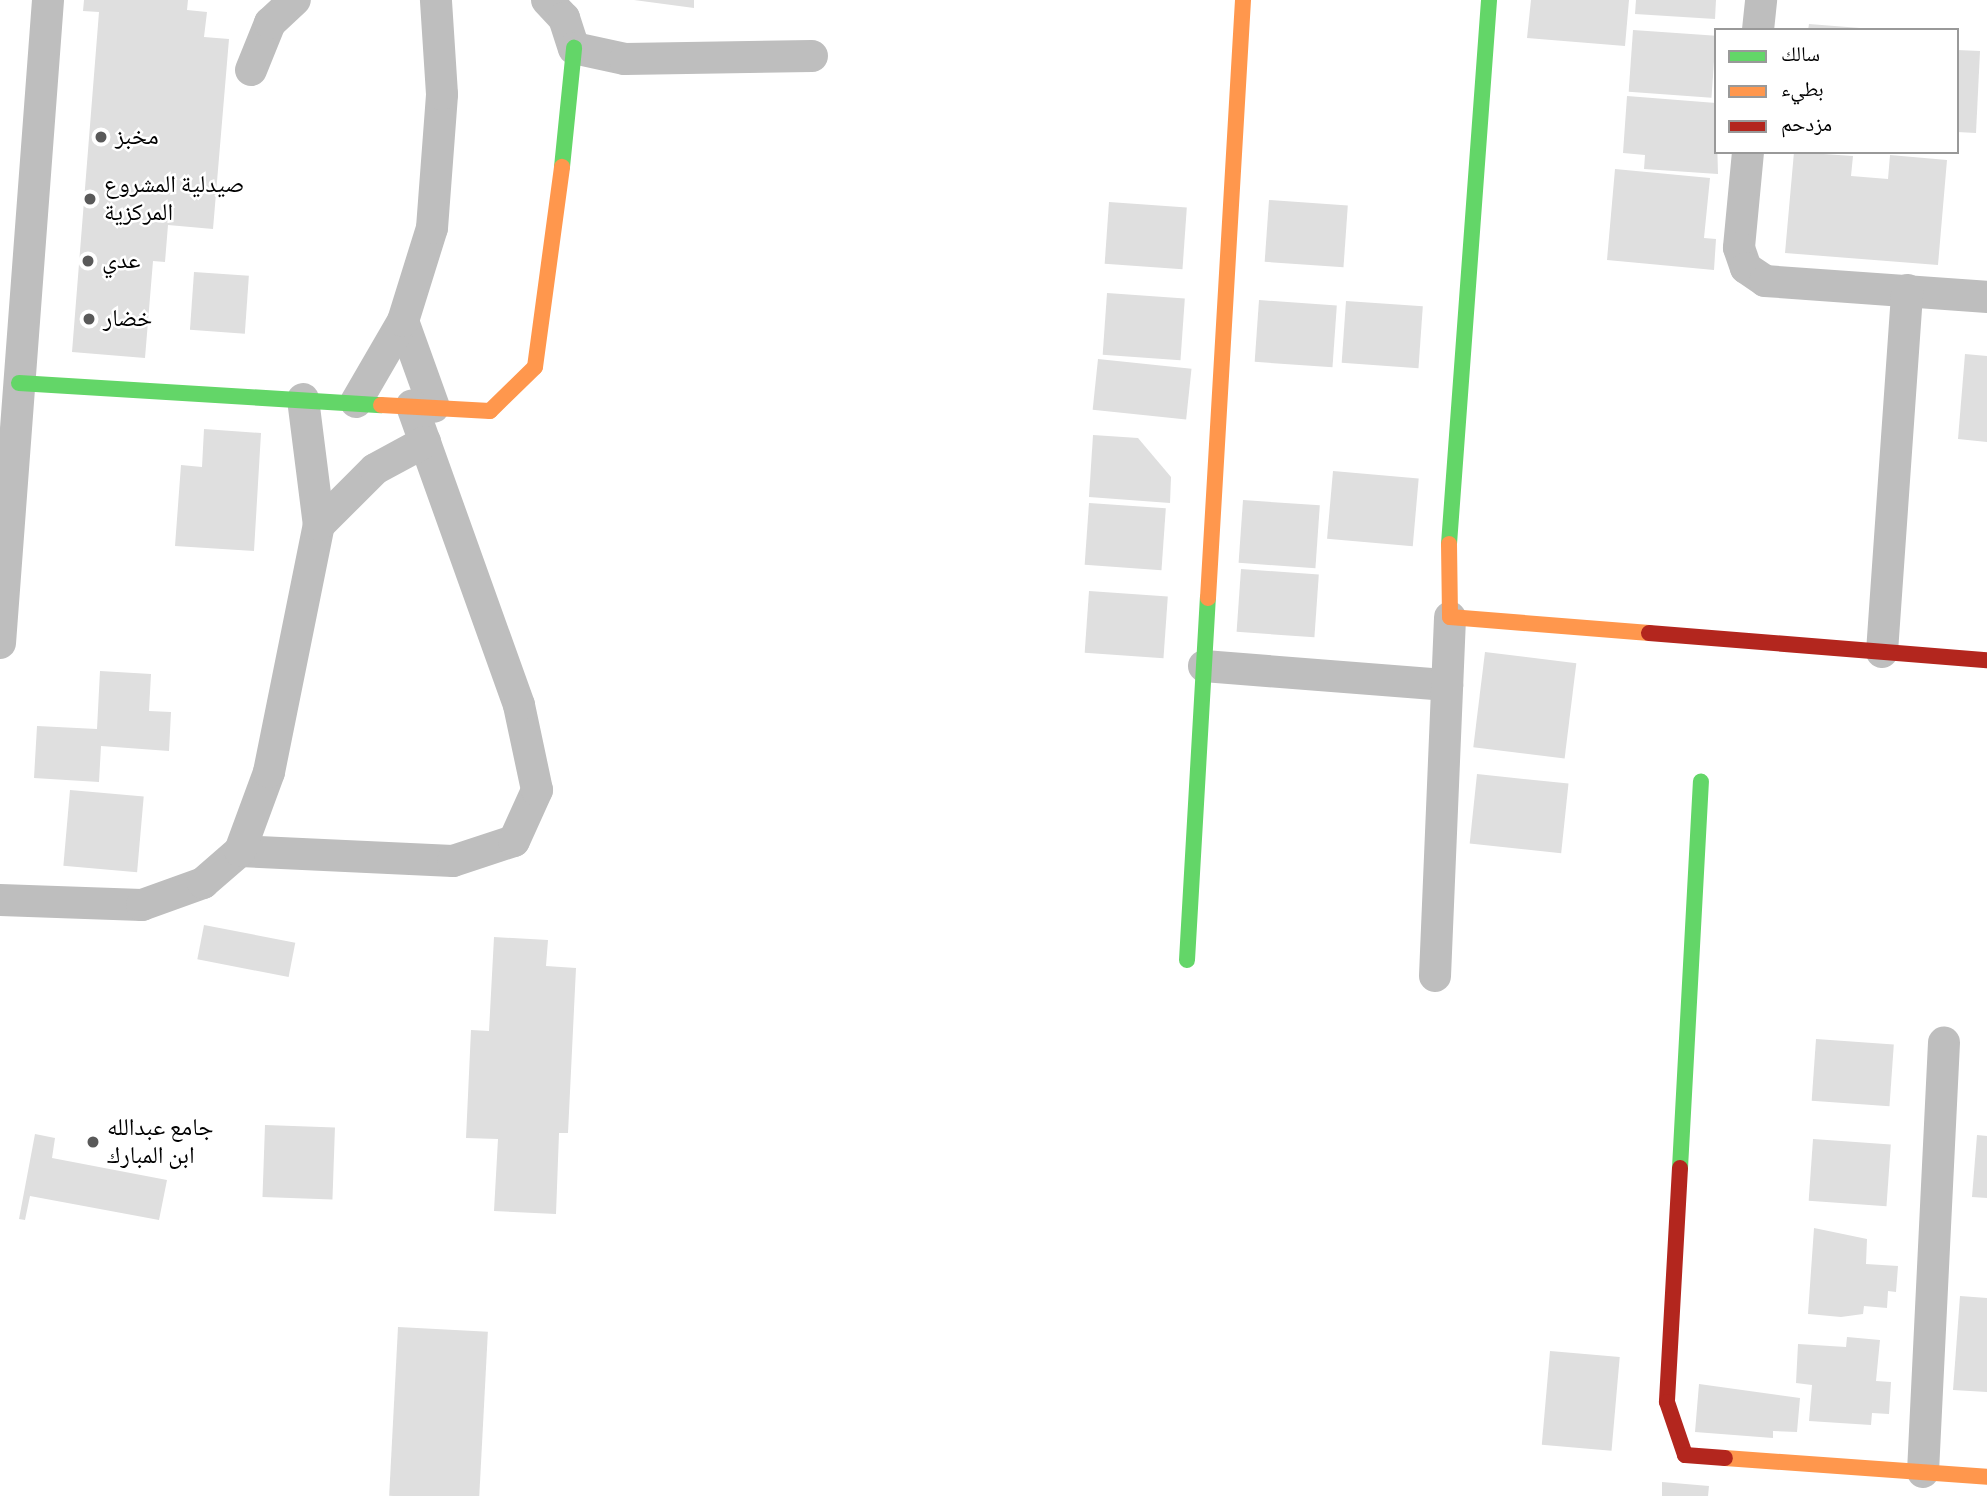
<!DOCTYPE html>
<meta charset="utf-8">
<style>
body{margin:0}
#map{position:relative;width:1987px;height:1496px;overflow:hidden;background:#fff;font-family:"Source Sans 3","Noto Naskh Arabic",sans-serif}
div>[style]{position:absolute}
.building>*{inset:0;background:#dfdfdf;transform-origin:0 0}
.street>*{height:32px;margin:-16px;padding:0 16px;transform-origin:16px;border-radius:16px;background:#bebebe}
.fast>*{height:16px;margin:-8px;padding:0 8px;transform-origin:8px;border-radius:8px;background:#63d668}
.slow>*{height:16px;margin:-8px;padding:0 8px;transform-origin:8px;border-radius:8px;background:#ff974d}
.jam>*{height:16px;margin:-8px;padding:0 8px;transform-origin:8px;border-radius:8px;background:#b3261e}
.dots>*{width:19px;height:19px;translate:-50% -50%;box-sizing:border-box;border:4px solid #fff;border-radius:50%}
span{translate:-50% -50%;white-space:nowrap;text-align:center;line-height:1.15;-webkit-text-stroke:5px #fff;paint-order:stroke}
.poi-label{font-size:24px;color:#000}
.left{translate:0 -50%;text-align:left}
.legend{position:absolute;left:1714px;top:28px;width:245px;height:126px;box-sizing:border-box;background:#fff;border:2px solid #999;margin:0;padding:9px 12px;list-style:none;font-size:21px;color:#000}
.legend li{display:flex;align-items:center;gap:14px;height:35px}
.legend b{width:35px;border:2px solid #999}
</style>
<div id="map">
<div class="building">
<i style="clip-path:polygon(84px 0,188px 0,187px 10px,207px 12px,204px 37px,229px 39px,213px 229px,168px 225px,165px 262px,153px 261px,145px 358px,72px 352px,99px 12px,83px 11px)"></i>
<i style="clip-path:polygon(634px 0,694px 0,694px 8px)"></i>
<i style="clip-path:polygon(1531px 0,1629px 0,1625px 46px,1527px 38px)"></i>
<i style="clip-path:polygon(1636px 0,1716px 0,1715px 19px,1635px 14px)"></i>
<i style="clip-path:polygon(1809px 24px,1860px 28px,1860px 30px,1808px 30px)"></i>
<i style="left:1633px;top:30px;width:83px;height:62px;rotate:4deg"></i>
<i style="clip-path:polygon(1957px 50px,1980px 51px,1976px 133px,1957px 132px)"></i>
<i style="clip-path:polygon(1627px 96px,1716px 103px,1718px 174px,1644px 169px,1645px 155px,1623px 153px)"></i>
<i style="clip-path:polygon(1794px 152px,1853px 156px,1851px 176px,1888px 179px,1890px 155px,1947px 160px,1938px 265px,1785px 253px)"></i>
<i style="clip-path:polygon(1615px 169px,1710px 178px,1704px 238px,1716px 239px,1714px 270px,1607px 260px)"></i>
<i style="left:1269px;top:200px;width:79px;height:62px;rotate:4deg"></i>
<i style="left:1109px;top:202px;width:78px;height:62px;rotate:4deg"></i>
<i style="left:194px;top:272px;width:55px;height:58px;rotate:4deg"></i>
<i style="left:1107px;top:293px;width:78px;height:62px;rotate:4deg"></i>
<i style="left:1259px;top:300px;width:78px;height:62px;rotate:4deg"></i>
<i style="left:1346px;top:301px;width:77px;height:62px;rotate:4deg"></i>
<i style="clip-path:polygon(1965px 354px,1987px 356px,1987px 442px,1958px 439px)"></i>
<i style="left:1098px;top:359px;width:94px;height:51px;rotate:6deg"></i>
<i style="clip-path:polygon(204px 429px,261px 433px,254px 551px,175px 546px,181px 465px,202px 467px)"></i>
<i style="clip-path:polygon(1093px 435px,1138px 438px,1171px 477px,1170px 503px,1089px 497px)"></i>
<i style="left:1333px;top:471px;width:86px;height:68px;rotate:5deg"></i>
<i style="left:1243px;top:500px;width:77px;height:63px;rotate:4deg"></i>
<i style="left:1089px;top:503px;width:77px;height:62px;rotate:4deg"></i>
<i style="left:1241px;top:569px;width:78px;height:63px;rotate:4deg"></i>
<i style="left:1089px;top:591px;width:79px;height:62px;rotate:4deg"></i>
<i style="left:1485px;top:652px;width:92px;height:96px;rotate:7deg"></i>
<i style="clip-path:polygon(100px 671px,151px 674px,149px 711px,171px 712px,169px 751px,101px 746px,99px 782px,34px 778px,37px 726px,97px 729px)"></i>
<i style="left:1477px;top:774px;width:92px;height:70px;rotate:6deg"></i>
<i style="left:70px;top:790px;width:74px;height:76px;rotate:5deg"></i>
<i style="left:204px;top:925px;width:93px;height:35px;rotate:11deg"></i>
<i style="clip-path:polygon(494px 937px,548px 940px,546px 966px,576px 968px,568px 1133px,559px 1133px,556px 1214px,494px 1211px,498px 1139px,466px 1138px,471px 1030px,489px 1031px)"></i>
<i style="left:1816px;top:1039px;width:78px;height:62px;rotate:4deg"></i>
<i style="left:265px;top:1125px;width:70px;height:72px;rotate:2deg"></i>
<i style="clip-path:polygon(35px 1134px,55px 1138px,52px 1158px,167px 1180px,159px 1220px,30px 1196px,25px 1220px,19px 1219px)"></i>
<i style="clip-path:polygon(1977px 1135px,1987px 1136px,1987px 1198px,1972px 1197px)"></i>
<i style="left:1813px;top:1139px;width:78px;height:62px;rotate:4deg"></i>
<i style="clip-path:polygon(1814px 1228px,1867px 1239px,1866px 1264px,1898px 1266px,1896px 1292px,1888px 1291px,1887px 1308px,1864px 1306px,1863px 1314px,1841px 1317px,1808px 1314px)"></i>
<i style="clip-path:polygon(1960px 1296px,1987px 1298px,1987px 1392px,1953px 1390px)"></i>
<i style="left:398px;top:1327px;width:90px;height:169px;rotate:3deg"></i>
<i style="clip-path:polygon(1847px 1337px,1880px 1340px,1876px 1381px,1891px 1382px,1889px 1414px,1872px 1413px,1871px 1425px,1809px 1421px,1812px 1385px,1796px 1383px,1798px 1344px,1846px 1347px)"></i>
<i style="left:1550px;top:1351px;width:70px;height:94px;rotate:5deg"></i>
<i style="clip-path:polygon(1699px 1384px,1800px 1398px,1797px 1432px,1773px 1431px,1773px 1438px,1695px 1432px)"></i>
<i style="clip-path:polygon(1662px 1482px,1709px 1486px,1708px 1496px,1662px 1496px)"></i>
</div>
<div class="street">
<i style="left:547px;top:0;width:25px;rotate:47deg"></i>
<i style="left:564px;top:18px;width:32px;rotate:72deg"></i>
<i style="left:574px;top:48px;width:52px;rotate:12.2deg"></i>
<i style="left:625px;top:59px;width:187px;rotate:-0.9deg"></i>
<i style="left:1758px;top:30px;width:30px;rotate:-84deg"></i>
<i style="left:251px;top:70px;width:51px;rotate:-68deg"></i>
<i style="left:270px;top:23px;width:34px;rotate:-43deg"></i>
<i style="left:1748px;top:152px;width:96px;rotate:95.4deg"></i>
<i style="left:1739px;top:248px;width:21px;rotate:71deg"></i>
<i style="left:1746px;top:268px;width:23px;rotate:34deg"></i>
<i style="left:1765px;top:281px;width:223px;rotate:4.1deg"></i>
<i style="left:403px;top:321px;width:91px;rotate:70.2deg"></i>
<i style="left:303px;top:399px;width:127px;rotate:82.8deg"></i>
<i style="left:356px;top:402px;width:94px;rotate:-59.9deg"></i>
<i style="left:403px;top:321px;width:97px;rotate:-72.7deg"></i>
<i style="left:432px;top:228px;width:134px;rotate:-85.7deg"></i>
<i style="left:442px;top:94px;width:94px;rotate:-93.7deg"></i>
<i style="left:0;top:643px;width:645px;rotate:-85.73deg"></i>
<i style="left:1882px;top:652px;width:363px;rotate:-86deg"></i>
<i style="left:1204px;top:666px;width:244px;rotate:4.5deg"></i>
<i style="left:240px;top:851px;width:213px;rotate:2.7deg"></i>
<i style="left:453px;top:861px;width:64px;rotate:-18.2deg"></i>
<i style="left:514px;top:841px;width:56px;rotate:-65.7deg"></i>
<i style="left:537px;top:790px;width:87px;rotate:-102deg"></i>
<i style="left:519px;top:705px;width:318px;rotate:-109.7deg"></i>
<i style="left:0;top:900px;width:142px;rotate:2deg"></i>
<i style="left:142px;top:905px;width:65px;rotate:-19.8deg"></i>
<i style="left:203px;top:883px;width:49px;rotate:-40.9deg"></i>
<i style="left:240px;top:851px;width:84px;rotate:-69.8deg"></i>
<i style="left:269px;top:772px;width:252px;rotate:-78.6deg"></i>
<i style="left:319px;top:525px;width:79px;rotate:-45deg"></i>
<i style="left:375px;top:469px;width:57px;rotate:-28.4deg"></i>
<i style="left:1435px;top:976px;width:359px;rotate:-87.6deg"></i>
<i style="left:1923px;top:1472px;width:430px;rotate:-87.2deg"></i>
</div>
<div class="fast">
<i style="left:562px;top:167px;width:120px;rotate:-84.2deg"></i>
<i style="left:19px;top:383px;width:363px;rotate:3.5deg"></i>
<i style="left:1449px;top:544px;width:545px;rotate:-85.79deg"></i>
<i style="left:1187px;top:960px;width:363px;rotate:-86.7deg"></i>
<i style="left:1680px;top:1168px;width:387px;rotate:-86.9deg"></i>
</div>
<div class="slow">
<i style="left:381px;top:405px;width:109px;rotate:3.2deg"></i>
<i style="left:490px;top:411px;width:63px;rotate:-44.4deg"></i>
<i style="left:535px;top:367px;width:202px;rotate:-82.3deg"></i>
<i style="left:1449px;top:544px;width:73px;rotate:89.2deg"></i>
<i style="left:1450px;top:617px;width:200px;rotate:4.6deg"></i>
<i style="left:1208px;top:598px;width:599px;rotate:-86.65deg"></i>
<i style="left:1725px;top:1458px;width:263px;rotate:4.1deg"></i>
</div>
<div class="jam">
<i style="left:1649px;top:633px;width:339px;rotate:4.6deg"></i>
<i style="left:1680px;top:1168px;width:234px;rotate:93.2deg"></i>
<i style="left:1667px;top:1402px;width:56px;rotate:71.2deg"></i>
<i style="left:1685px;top:1455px;width:40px;rotate:4.3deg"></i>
</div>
<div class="dots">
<i style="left:101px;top:137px;background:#595959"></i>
<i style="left:90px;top:199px;background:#595959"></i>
<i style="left:88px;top:261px;background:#595959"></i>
<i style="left:89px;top:319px;background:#595959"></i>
<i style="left:93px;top:1142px;background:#595959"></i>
</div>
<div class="poi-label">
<span class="left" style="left:115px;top:137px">مخبز</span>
<span class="left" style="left:104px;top:199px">صيدلية المشروع<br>المركزية</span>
<span class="left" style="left:102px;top:261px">عدي</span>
<span class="left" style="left:103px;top:319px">خضار</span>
<span class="left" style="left:107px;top:1142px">جامع عبدالله<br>ابن المبارك</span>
</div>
<ul class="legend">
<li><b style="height:9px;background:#63d668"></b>سالك</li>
<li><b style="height:9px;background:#ff974d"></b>بطيء</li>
<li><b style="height:9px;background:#b3261e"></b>مزدحم</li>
</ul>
</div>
